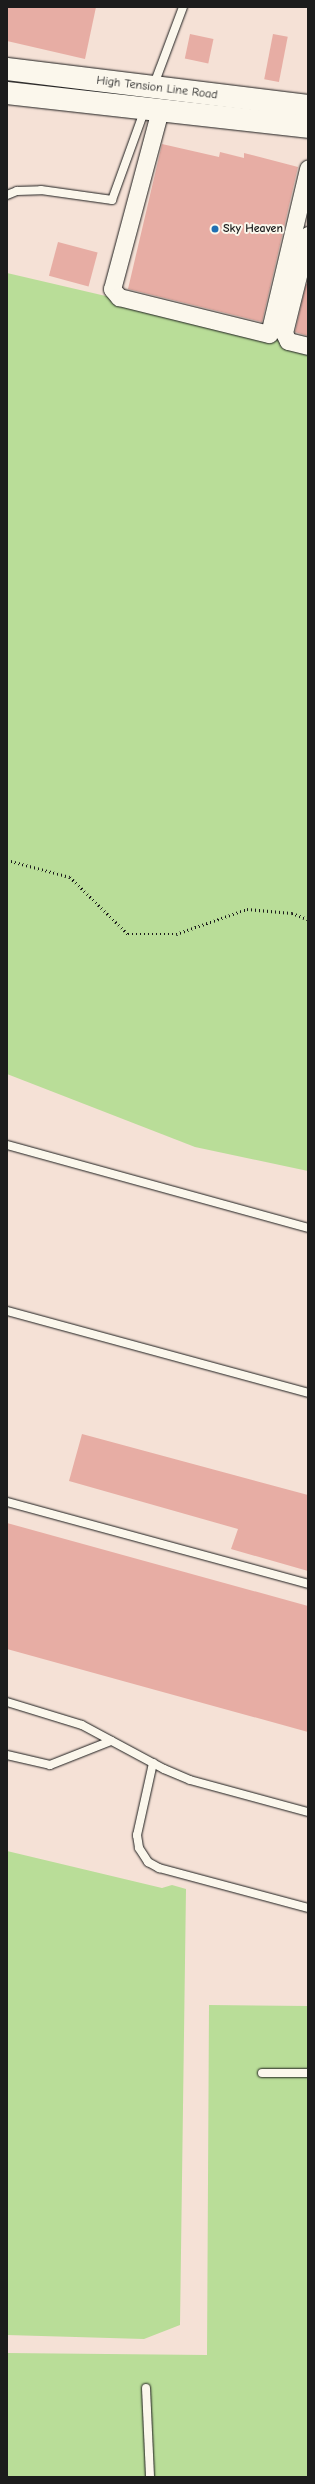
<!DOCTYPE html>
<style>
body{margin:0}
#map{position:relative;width:315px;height:2484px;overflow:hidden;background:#f5e1d6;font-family:"Comic Neue",sans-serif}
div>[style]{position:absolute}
.green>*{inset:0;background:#b9dd98}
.building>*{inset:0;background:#e7ada4;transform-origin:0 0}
.path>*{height:2.5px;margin-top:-1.25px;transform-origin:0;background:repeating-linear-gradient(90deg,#1c1c1c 0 1px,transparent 0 4px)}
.roads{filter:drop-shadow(0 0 1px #1c1c1c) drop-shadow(0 0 1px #1c1c1c)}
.lane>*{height:8px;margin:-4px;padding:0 4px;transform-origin:4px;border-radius:4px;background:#fbf7ec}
.street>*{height:17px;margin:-8.5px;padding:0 8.5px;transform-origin:8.5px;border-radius:8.5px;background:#fbf7ec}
.secondary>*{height:22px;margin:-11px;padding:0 11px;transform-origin:11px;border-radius:11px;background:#fbf7ec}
.dots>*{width:11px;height:11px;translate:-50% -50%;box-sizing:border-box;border:2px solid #fbf7ec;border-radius:50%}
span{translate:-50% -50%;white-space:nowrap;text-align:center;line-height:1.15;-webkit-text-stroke:4px #fbf7ec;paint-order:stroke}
.street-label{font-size:12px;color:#1c1c1c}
.poi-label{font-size:12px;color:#1c1c1c;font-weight:700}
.left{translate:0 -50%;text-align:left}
.frame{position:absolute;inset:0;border:8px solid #1c1c1c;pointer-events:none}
</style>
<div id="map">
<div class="green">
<i style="clip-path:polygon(7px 273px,308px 343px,308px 1171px,195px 1147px,7px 1074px)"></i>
<i style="clip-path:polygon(7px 1851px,162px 1888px,172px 1885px,186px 1889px,180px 2325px,144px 2339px,7px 2335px)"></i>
<i style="clip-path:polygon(209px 2005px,308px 2006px,308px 2477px,7px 2477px,7px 2353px,207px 2355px)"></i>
</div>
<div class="building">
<i style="clip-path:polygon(7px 7px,96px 7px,85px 59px,7px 41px)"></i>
<i style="left:190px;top:34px;width:24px;height:25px;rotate:12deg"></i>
<i style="left:273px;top:34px;width:15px;height:46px;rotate:11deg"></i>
<i style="clip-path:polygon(162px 144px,219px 157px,220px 152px,244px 158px,244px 153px,298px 167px,262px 322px,128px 289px)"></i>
<i style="left:58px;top:242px;width:41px;height:35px;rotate:15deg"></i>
<i style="clip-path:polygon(306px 284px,308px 284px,308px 336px,295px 332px)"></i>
<i style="clip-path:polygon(82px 1434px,308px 1495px,308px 1571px,231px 1549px,238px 1529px,69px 1481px)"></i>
<i style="clip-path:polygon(7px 1523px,308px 1606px,308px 1732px,7px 1649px)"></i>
</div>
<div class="path">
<i style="left:7px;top:860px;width:65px;rotate:15.1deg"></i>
<i style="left:70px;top:877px;width:81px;rotate:44.5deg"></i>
<i style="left:128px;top:934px;width:48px"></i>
<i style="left:176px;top:934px;width:75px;rotate:-19.4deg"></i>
<i style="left:247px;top:909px;width:45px;rotate:5.1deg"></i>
<i style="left:292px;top:913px;width:17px;rotate:21deg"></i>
</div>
<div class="roads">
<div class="lane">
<i style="left:153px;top:87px;width:85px;rotate:-69.4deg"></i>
<i style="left:7px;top:195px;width:11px;rotate:-22deg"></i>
<i style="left:17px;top:191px;width:24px;rotate:-2deg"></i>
<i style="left:41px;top:190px;width:72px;rotate:8deg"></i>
<i style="left:112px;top:200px;width:97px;rotate:-70.1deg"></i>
<i style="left:7px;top:1145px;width:312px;rotate:15.4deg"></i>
<i style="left:7px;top:1311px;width:312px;rotate:15.2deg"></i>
<i style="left:7px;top:1502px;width:312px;rotate:15.2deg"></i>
<i style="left:7px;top:1702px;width:78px;rotate:17deg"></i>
<i style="left:82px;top:1725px;width:93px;rotate:28.2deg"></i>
<i style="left:164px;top:1769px;width:28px;rotate:23deg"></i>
<i style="left:190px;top:1780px;width:122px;rotate:15.2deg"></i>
<i style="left:7px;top:1755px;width:44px;rotate:13.1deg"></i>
<i style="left:50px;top:1765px;width:66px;rotate:-21.5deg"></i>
<i style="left:153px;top:1763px;width:74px;rotate:102.5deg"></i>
<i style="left:137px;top:1835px;width:13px;rotate:81deg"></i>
<i style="left:139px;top:1848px;width:17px;rotate:57deg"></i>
<i style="left:148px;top:1862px;width:13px;rotate:29deg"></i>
<i style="left:159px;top:1868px;width:154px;rotate:15deg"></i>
<i style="left:262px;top:2073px;width:46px"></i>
<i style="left:146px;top:2388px;width:89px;rotate:87.4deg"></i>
</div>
<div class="street">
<i style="left:160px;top:110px;width:185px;rotate:105deg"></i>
<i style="left:112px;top:289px;width:11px;rotate:49deg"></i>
<i style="left:119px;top:297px;width:154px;rotate:13.9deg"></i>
<i style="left:269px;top:334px;width:170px;rotate:-76.7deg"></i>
<i style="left:308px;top:235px;width:101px;rotate:103.8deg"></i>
<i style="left:284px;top:333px;width:9px;rotate:63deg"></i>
<i style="left:288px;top:341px;width:21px;rotate:14deg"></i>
</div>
<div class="secondary">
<i style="left:7px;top:69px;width:303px;rotate:7deg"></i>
<i style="left:7px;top:93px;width:303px;rotate:6.4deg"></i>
</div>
</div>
<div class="dots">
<i style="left:215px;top:229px;background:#1f6fb2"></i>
</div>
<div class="street-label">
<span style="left:157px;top:88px;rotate:7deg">High Tension Line Road</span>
</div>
<div class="poi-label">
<span class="left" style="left:223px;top:229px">Sky Heaven</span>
</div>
<div class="frame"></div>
</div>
